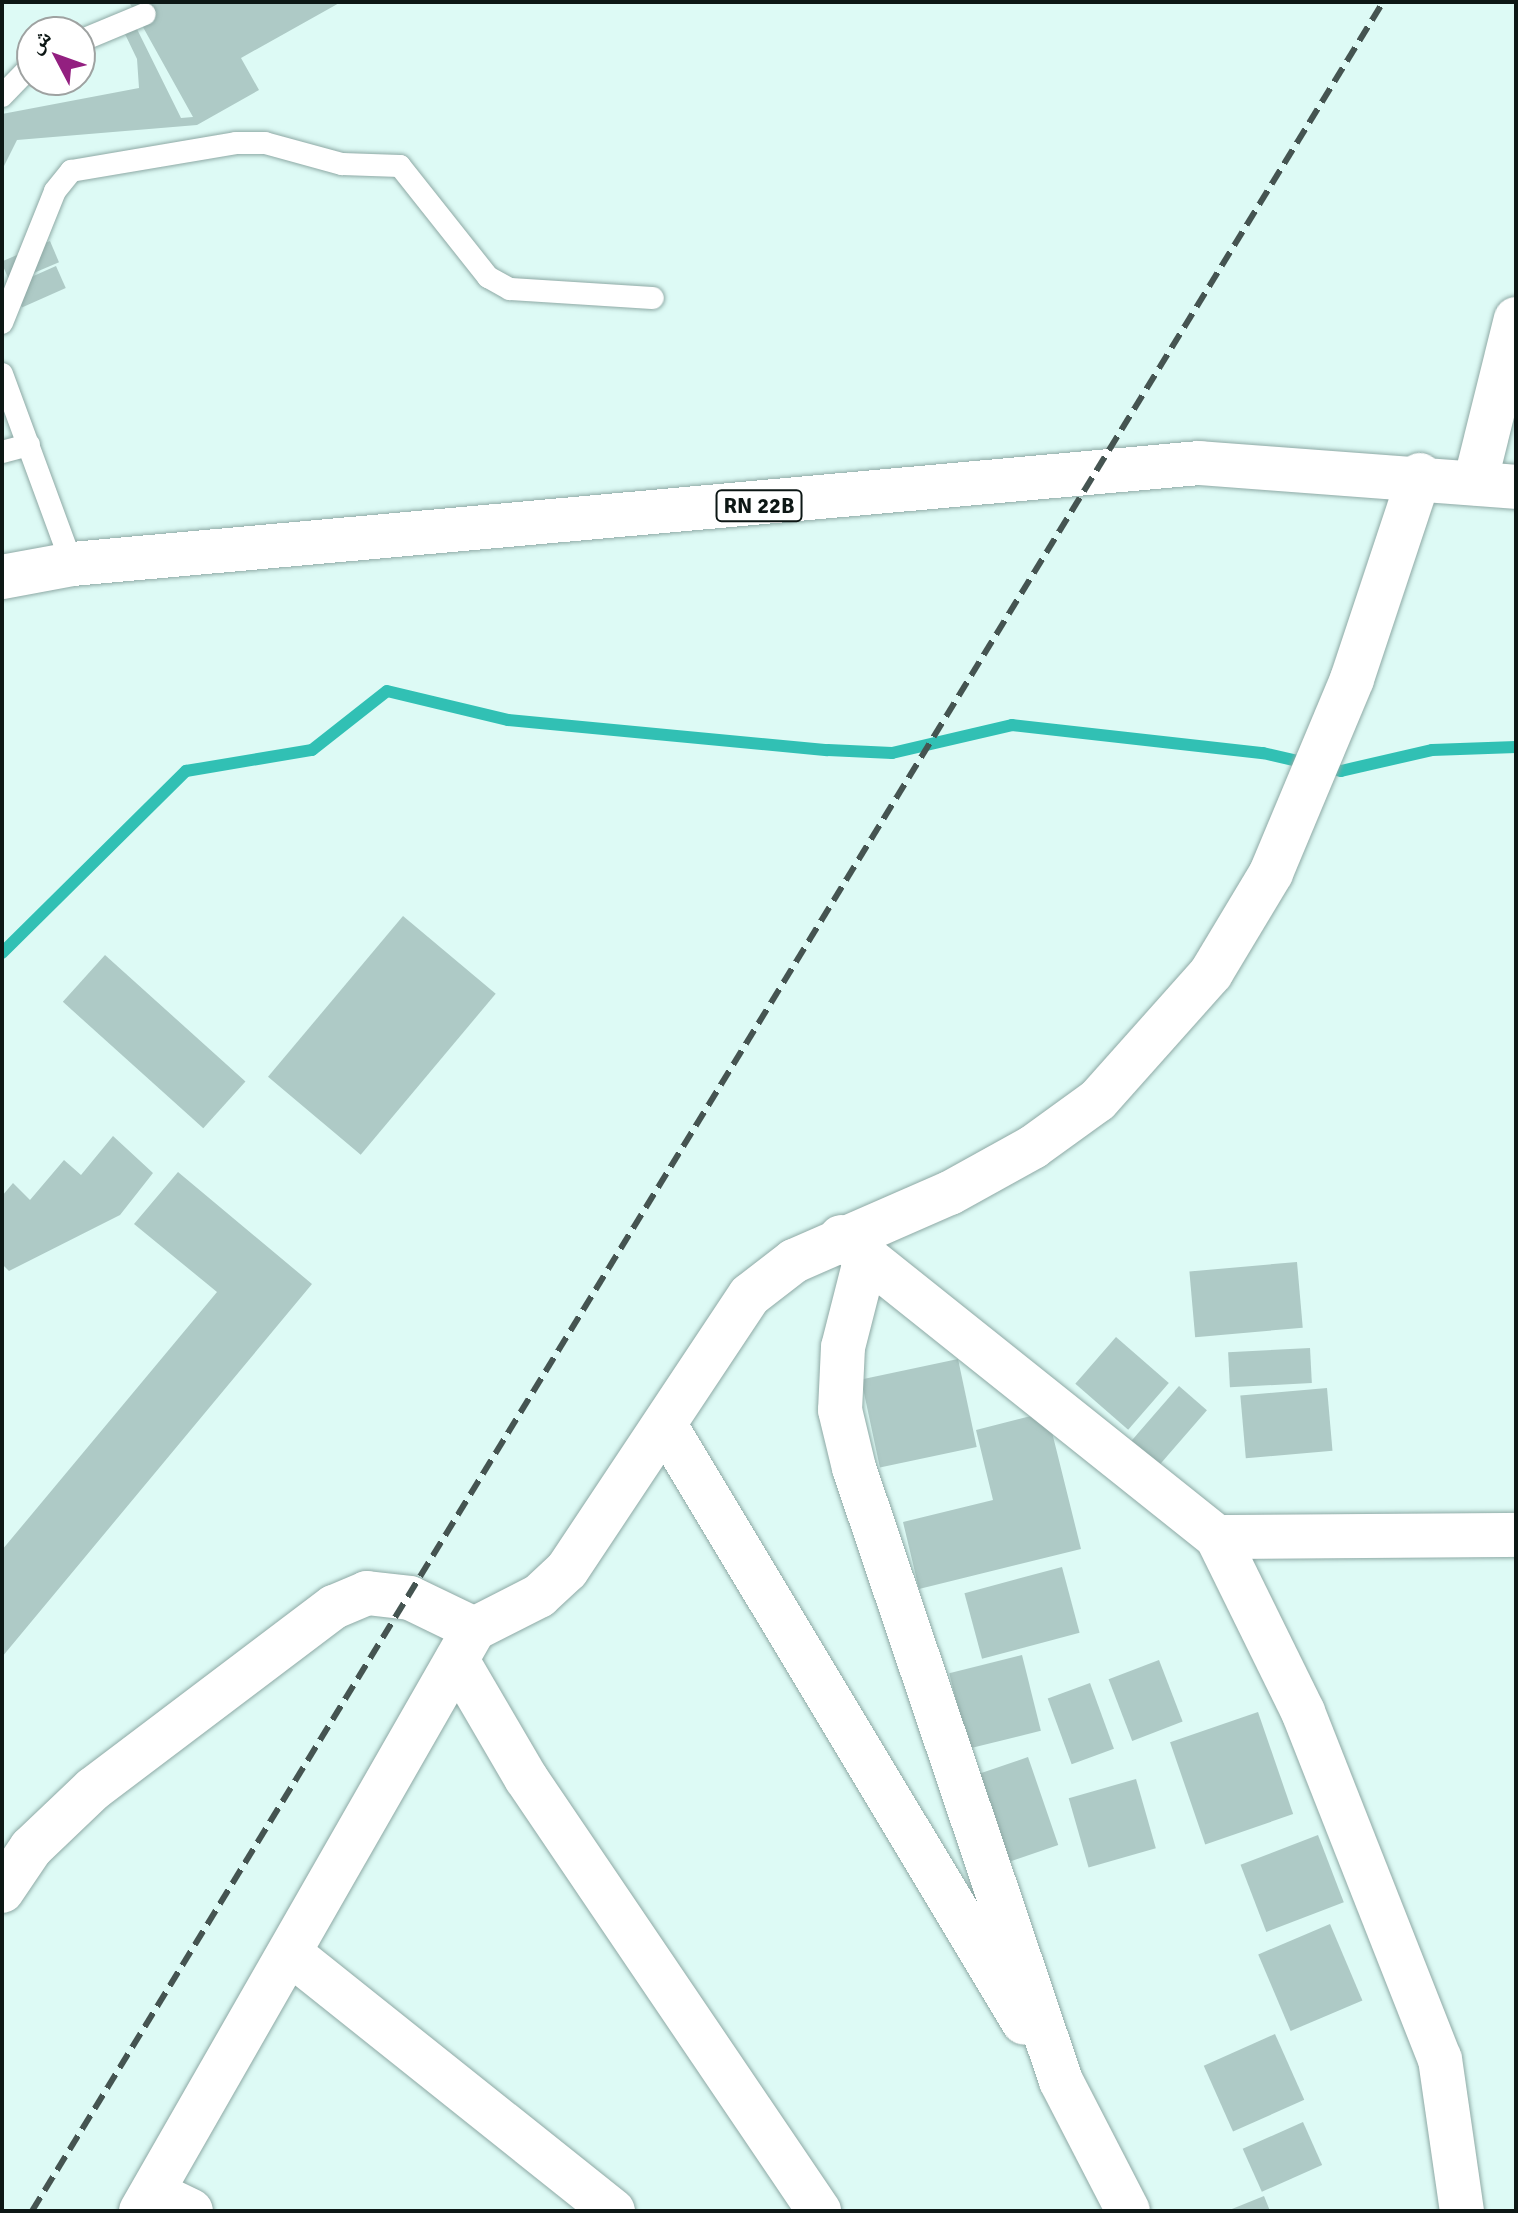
<!DOCTYPE html>
<meta charset="utf-8">
<style>
body{margin:0}
#map{position:relative;width:1518px;height:2213px;overflow:hidden;background:#ddfaf5;font-family:Signika,"Noto Naskh Arabic",sans-serif}
div>[style]{position:absolute}
.stream>*{height:12px;margin:-6px;padding:0 6px;transform-origin:6px;border-radius:6px;background:#31c0b4}
.building>*{inset:0;background:#aecac6;transform-origin:0 0}
.roads{filter:drop-shadow(0 0 2px #8ea9a5) drop-shadow(0 0 2px #8ea9a5)}
.lane>*{height:22px;margin:-11px;padding:0 11px;transform-origin:11px;border-radius:11px;background:#fff}
.street>*{height:44px;margin:-22px;padding:0 22px;transform-origin:22px;border-radius:22px;background:#fff}
.primary>*{height:44px;margin:-22px;padding:0 22px;transform-origin:22px;border-radius:22px;background:#fff}
.rail>*{height:6px;margin-top:-3px;transform-origin:0;background:repeating-linear-gradient(90deg,#455451 0 16px,transparent 0 24px)}
span{translate:-50% -50%;white-space:nowrap;text-align:center;line-height:1.15;-webkit-text-stroke:8px #fff;paint-order:stroke}
.shield-label span{padding:2px 6px;background:#fff;border:2px solid;border-radius:6px;-webkit-text-stroke-width:0}
.shield-label{font-size:22px;color:#0d1715;font-weight:700}
.frame{position:absolute;inset:0;border:4px solid #0d1715;pointer-events:none}
.north{position:absolute;left:16px;top:16px;width:80px;height:80px;box-sizing:border-box;background:#fff;border:2px solid #9ea2a1;border-radius:50%;rotate:311deg;font-size:22px;font-weight:700;line-height:32px;text-align:center;color:#0d1715}
.north::after{content:'';display:block;margin:auto;width:28px;height:36px;background:#932080;clip-path:polygon(50% 0,100% 100%,50% 72%,0 100%)}
</style>
<div id="map">
<div class="stream">
<i style="left:2px;top:953px;width:259px;rotate:-44.7deg"></i>
<i style="left:186px;top:771px;width:128px;rotate:-9.5deg"></i>
<i style="left:312px;top:750px;width:95px;rotate:-38.2deg"></i>
<i style="left:387px;top:691px;width:124px;rotate:13.5deg"></i>
<i style="left:508px;top:720px;width:321px;rotate:5.4deg"></i>
<i style="left:828px;top:750px;width:64px;rotate:2.7deg"></i>
<i style="left:892px;top:753px;width:123px;rotate:-13.1deg"></i>
<i style="left:1012px;top:725px;width:253px;rotate:6.4deg"></i>
<i style="left:1263px;top:753px;width:80px;rotate:13deg"></i>
<i style="left:1341px;top:771px;width:93px;rotate:-13deg"></i>
<i style="left:1432px;top:750px;width:84px;rotate:-2deg"></i>
</div>
<div class="building">
<i style="clip-path:polygon(129px 2px,341px 2px,241px 58px,259px 90px,197px 125px,17px 140px,2px 170px,2px 114px,139px 88px,137px 59px,124px 32px,131px 17px,181px 118px,193px 117px)"></i>
<i style="left:50px;top:241px;width:23px;height:53px;rotate:67deg"></i>
<i style="left:56px;top:266px;width:24px;height:48px;rotate:66deg"></i>
<i style="left:403px;top:916px;width:121px;height:210px;rotate:40deg"></i>
<i style="left:105px;top:955px;width:189px;height:63px;rotate:42deg"></i>
<i style="clip-path:polygon(113px 1136px,153px 1173px,120px 1215px,9px 1271px,2px 1264px,2px 1196px,13px 1183px,30px 1200px,64px 1160px,81px 1175px)"></i>
<i style="clip-path:polygon(178px 1172px,312px 1284px,2px 1657px,2px 1550px,217px 1292px,134px 1224px)"></i>
<i style="left:1297px;top:1262px;width:66px;height:108px;rotate:85deg"></i>
<i style="left:1116px;top:1337px;width:70px;height:62px;rotate:41deg"></i>
<i style="left:1310px;top:1348px;width:35px;height:82px;rotate:87deg"></i>
<i style="left:958px;top:1359px;width:90px;height:99px;rotate:78deg"></i>
<i style="left:1179px;top:1386px;width:37px;height:84px;rotate:41deg"></i>
<i style="left:1327px;top:1388px;width:63px;height:87px;rotate:85deg"></i>
<i style="clip-path:polygon(1047px 1412px,1081px 1549px,919px 1589px,903px 1522px,993px 1500px,976px 1430px)"></i>
<i style="left:1062px;top:1567px;width:68px;height:101px;rotate:75deg"></i>
<i style="left:1022px;top:1655px;width:78px;height:75px;rotate:76deg"></i>
<i style="left:1159px;top:1660px;width:66px;height:54px;rotate:69deg"></i>
<i style="left:1090px;top:1683px;width:70px;height:45px;rotate:70deg"></i>
<i style="left:1258px;top:1712px;width:108px;height:93px;rotate:71deg"></i>
<i style="left:1028px;top:1757px;width:93px;height:54px;rotate:71deg"></i>
<i style="left:1136px;top:1779px;width:72px;height:70px;rotate:74deg"></i>
<i style="left:1318px;top:1835px;width:72px;height:83px;rotate:69deg"></i>
<i style="left:1330px;top:1924px;width:83px;height:78px;rotate:67deg"></i>
<i style="left:1275px;top:2034px;width:72px;height:78px;rotate:66deg"></i>
<i style="left:1303px;top:2122px;width:47px;height:66px;rotate:66deg"></i>
<i style="clip-path:polygon(1264px 2196px,1270px 2211px,1227px 2211px)"></i>
</div>
<div class="roads">
<div class="lane">
<i style="left:80px;top:41px;width:70px;rotate:-22.6deg"></i>
<i style="left:2px;top:96px;width:43px;rotate:-45.9deg"></i>
<i style="left:2px;top:323px;width:142px;rotate:-68.1deg"></i>
<i style="left:55px;top:191px;width:26px;rotate:-51deg"></i>
<i style="left:71px;top:171px;width:167px;rotate:-9.6deg"></i>
<i style="left:236px;top:143px;width:29px"></i>
<i style="left:265px;top:143px;width:80px;rotate:15.3deg"></i>
<i style="left:342px;top:164px;width:58px;rotate:2deg"></i>
<i style="left:400px;top:166px;width:142px;rotate:51.6deg"></i>
<i style="left:488px;top:277px;width:25px;rotate:29deg"></i>
<i style="left:510px;top:289px;width:143px;rotate:3.6deg"></i>
<i style="left:2px;top:374px;width:202px;rotate:69.8deg"></i>
<i style="left:2px;top:452px;width:28px;rotate:-15deg"></i>
</div>
<div class="street">
<i style="left:1475px;top:483px;width:169px;rotate:-76deg"></i>
<i style="left:841px;top:1237px;width:481px;rotate:38.6deg"></i>
<i style="left:1217px;top:1537px;width:195px;rotate:63.8deg"></i>
<i style="left:1303px;top:1712px;width:373px;rotate:68.5deg"></i>
<i style="left:1440px;top:2059px;width:154px;rotate:81.8deg"></i>
<i style="left:866px;top:1257px;width:93px;rotate:104.3deg"></i>
<i style="left:843px;top:1347px;width:63px;rotate:92.7deg"></i>
<i style="left:840px;top:1410px;width:60px;rotate:76.4deg"></i>
<i style="left:854px;top:1468px;width:647px;rotate:71.34deg"></i>
<i style="left:1061px;top:2081px;width:146px;rotate:62.7deg"></i>
<i style="left:665px;top:1425px;width:697px;rotate:59.02deg"></i>
<i style="left:1217px;top:1537px;width:299px;rotate:-0.4deg"></i>
<i style="left:457px;top:1660px;width:137px;rotate:59.7deg"></i>
<i style="left:526px;top:1778px;width:523px;rotate:55.91deg"></i>
<i style="left:2px;top:1891px;width:52px;rotate:-56deg"></i>
<i style="left:31px;top:1848px;width:86px;rotate:-43.6deg"></i>
<i style="left:93px;top:1789px;width:302px;rotate:-37.1deg"></i>
<i style="left:334px;top:1607px;width:36px;rotate:-23deg"></i>
<i style="left:367px;top:1593px;width:43px;rotate:6.6deg"></i>
<i style="left:410px;top:1598px;width:71px;rotate:25.8deg"></i>
<i style="left:474px;top:1629px;width:73px;rotate:-26.9deg"></i>
<i style="left:539px;top:1596px;width:38px;rotate:-43deg"></i>
<i style="left:567px;top:1570px;width:330px;rotate:-56.4deg"></i>
<i style="left:750px;top:1295px;width:56px;rotate:-37.7deg"></i>
<i style="left:794px;top:1261px;width:170px;rotate:-23.6deg"></i>
<i style="left:950px;top:1193px;width:95px;rotate:-29deg"></i>
<i style="left:1033px;top:1147px;width:80px;rotate:-35.9deg"></i>
<i style="left:1098px;top:1100px;width:170px;rotate:-48.3deg"></i>
<i style="left:1211px;top:973px;width:117px;rotate:-59deg"></i>
<i style="left:1271px;top:873px;width:210px;rotate:-67.3deg"></i>
<i style="left:1352px;top:679px;width:215px;rotate:-71.6deg"></i>
<i style="left:291px;top:1954px;width:412px;rotate:38.6deg"></i>
<i style="left:154px;top:2193px;width:41px;rotate:25.9deg"></i>
<i style="left:141px;top:2211px;width:671px;rotate:-60.22deg"></i>
</div>
<div class="primary">
<i style="left:2px;top:577px;width:71px;rotate:-10.5deg"></i>
<i style="left:72px;top:564px;width:1132px;rotate:-5.12deg"></i>
<i style="left:1199px;top:463px;width:318px;rotate:4.3deg"></i>
</div>
</div>
<div class="rail">
<i style="left:32px;top:2211px;width:2589px;rotate:-58.55deg"></i>
</div>
<div class="shield-label">
<span style="left:759px;top:506px">RN 22B</span>
</div>
<div class="frame"></div>
<div class="north">ش</div>
</div>
